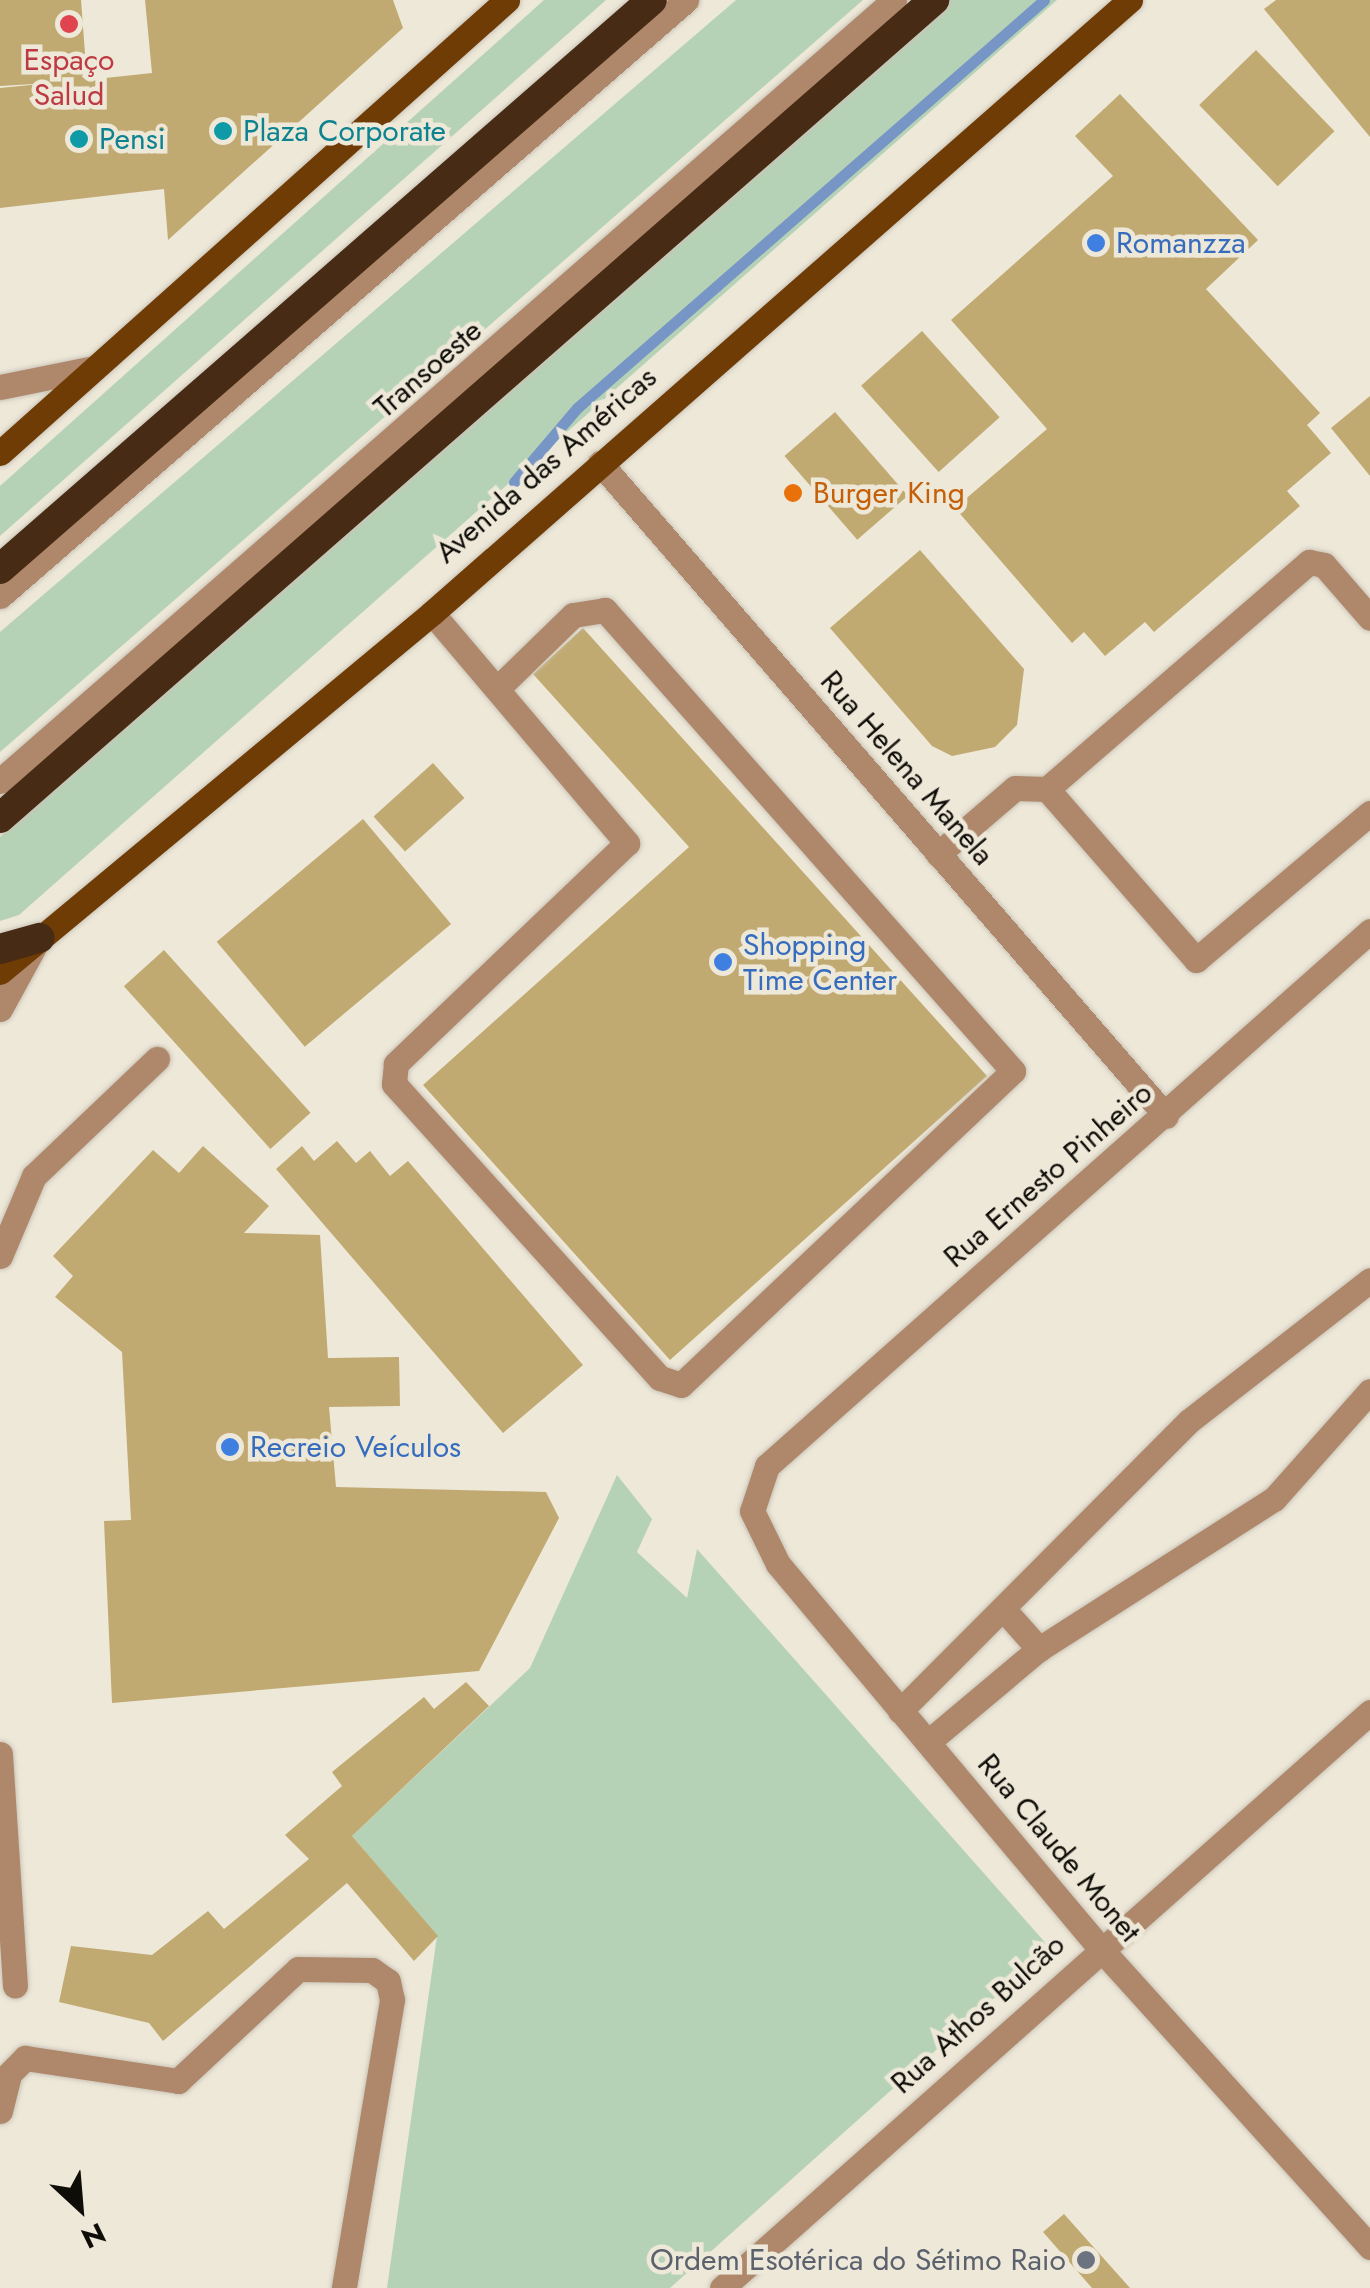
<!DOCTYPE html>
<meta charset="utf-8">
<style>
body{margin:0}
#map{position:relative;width:1370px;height:2288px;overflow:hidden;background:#eee8d9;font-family:Jost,sans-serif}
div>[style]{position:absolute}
.green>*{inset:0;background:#b6d2b6}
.stream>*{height:11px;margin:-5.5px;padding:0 5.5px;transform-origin:5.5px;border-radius:5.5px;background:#7796c5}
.building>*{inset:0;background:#c1aa72;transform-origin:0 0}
.roads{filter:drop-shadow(0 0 2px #cac5b8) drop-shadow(0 0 2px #cac5b8)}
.minor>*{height:25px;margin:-12.5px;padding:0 12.5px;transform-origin:12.5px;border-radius:12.5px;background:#af886b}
.major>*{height:25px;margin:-12.5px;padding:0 12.5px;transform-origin:12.5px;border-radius:12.5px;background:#703c06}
.highway>*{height:30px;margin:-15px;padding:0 15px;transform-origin:15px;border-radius:15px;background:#482b14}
.dots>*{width:28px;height:28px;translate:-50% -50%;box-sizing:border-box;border:5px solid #eee8d9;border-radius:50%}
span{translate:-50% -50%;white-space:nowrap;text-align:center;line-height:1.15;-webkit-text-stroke:9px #eee8d9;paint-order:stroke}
.health-label{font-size:30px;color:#be3a42}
.culture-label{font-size:30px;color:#0d838f}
.left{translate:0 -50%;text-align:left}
.shop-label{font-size:30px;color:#366cbe}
.street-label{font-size:30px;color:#0f0d08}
.food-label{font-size:30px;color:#c56008}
.worship-label{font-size:30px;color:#5b616d}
.right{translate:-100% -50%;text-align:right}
.north{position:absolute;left:30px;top:2158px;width:100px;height:100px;-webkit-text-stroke:8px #eee8d9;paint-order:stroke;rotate:154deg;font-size:28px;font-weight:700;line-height:40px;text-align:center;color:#0f0d08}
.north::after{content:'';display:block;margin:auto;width:35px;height:45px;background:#0f0d08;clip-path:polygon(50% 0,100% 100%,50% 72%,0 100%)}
</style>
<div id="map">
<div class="green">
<i style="clip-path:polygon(544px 0,606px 0,0 536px,0 486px)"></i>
<i style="clip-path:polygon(736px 0,863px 0,0 752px,0 632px)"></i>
<i style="clip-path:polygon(950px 0,1057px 0,19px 915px,0 921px,0 837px)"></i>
<i style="clip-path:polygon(617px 1475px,652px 1519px,637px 1552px,687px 1598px,697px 1549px,1050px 1948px,670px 2288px,387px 2288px,437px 1936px,352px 1836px,530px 1668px)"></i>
</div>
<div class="stream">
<i style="left:514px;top:482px;width:97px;rotate:-49.6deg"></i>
<i style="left:577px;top:408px;width:620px;rotate:-41.14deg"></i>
</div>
<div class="building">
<i style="clip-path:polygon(0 0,81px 0,87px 80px,152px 73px,145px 0,393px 0,403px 28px,168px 240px,164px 189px,0 208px,0 88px,51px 83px,0 86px)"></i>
<i style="clip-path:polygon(1276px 0,1370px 0,1370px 137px,1264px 9px)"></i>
<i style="left:1256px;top:50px;width:113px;height:79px;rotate:46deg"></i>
<i style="clip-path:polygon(1120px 94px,1258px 240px,1206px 289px,1320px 413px,1307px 425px,1331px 453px,1287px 491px,1300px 506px,1154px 632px,1145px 622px,1105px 656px,1084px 632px,1072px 643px,955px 508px,1047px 429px,951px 320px,1113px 176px,1075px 136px)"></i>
<i style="left:922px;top:331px;width:116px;height:82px;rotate:48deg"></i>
<i style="clip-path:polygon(1370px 396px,1370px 476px,1331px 428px)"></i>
<i style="left:835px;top:412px;width:111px;height:67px;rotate:49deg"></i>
<i style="clip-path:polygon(920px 550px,1024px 669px,1017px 725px,995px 747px,952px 756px,932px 746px,830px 628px)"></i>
<i style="clip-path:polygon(583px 628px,987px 1076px,670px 1360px,423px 1085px,689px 847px,533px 674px)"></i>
<i style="left:433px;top:763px;width:47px;height:80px;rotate:48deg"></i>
<i style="left:363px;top:819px;width:137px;height:191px;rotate:50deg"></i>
<i style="left:164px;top:950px;width:219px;height:54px;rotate:48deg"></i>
<i style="clip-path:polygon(337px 1141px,356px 1163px,370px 1151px,390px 1176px,408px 1161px,583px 1365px,503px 1433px,276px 1169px,302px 1146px,314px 1161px)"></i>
<i style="clip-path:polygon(203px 1146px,269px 1206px,244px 1233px,320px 1235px,328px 1358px,399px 1357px,400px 1406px,329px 1407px,336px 1487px,546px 1492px,559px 1518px,479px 1671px,112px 1703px,104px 1521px,131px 1520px,122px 1352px,55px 1297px,73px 1276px,53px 1256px,153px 1150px,179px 1173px)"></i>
<i style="clip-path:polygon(466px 1682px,489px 1706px,352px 1836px,438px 1936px,414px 1961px,347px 1883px,163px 2041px,149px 2023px,59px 2002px,71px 1946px,152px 1955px,208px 1911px,224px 1929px,309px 1859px,285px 1835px,342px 1786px,332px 1772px,424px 1697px,434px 1709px)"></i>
<i style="clip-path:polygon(1064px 2214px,1130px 2288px,1092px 2288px,1043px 2232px)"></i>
</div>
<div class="roads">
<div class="minor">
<i style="left:0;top:387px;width:96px;rotate:-11.4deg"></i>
<i style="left:600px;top:463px;width:864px;rotate:49.08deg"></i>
<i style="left:0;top:596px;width:909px;rotate:-40.98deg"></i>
<i style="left:432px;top:613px;width:302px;rotate:49.7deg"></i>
<i style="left:627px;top:843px;width:320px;rotate:136.3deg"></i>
<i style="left:396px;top:1064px;width:20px;rotate:96deg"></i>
<i style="left:394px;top:1084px;width:396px;rotate:47.9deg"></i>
<i style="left:660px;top:1378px;width:22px;rotate:18deg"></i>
<i style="left:681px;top:1385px;width:457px;rotate:-43.4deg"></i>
<i style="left:1013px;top:1071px;width:616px;rotate:-131.51deg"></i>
<i style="left:605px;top:610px;width:32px;rotate:171deg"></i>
<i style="left:573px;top:615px;width:105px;rotate:135.8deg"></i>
<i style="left:0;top:781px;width:1187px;rotate:-41.14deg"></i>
<i style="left:1047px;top:789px;width:347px;rotate:-40.9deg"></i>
<i style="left:1309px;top:562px;width:15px;rotate:11deg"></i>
<i style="left:1324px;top:565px;width:70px;rotate:49deg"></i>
<i style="left:938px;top:854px;width:101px;rotate:-40.6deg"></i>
<i style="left:1015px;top:788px;width:32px;rotate:2deg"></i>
<i style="left:1047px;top:789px;width:227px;rotate:48.9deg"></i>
<i style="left:1196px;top:960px;width:228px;rotate:-40.2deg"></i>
<i style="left:1370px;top:931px;width:806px;rotate:138.42deg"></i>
<i style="left:767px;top:1466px;width:47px;rotate:108.4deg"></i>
<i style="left:752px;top:1511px;width:59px;rotate:63.9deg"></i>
<i style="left:778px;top:1564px;width:501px;rotate:50.02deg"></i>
<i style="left:1100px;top:1948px;width:403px;rotate:47.9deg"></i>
<i style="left:0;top:1009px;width:75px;rotate:-61.4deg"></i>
<i style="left:0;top:1256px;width:87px;rotate:-67deg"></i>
<i style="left:34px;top:1176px;width:170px;rotate:-43.6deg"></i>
<i style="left:1006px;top:1612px;width:50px;rotate:48.3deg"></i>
<i style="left:900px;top:1711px;width:409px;rotate:-45.1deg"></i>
<i style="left:1189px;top:1421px;width:229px;rotate:-37.9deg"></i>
<i style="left:928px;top:1742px;width:145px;rotate:-40deg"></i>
<i style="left:1039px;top:1649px;width:279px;rotate:-32.6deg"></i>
<i style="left:1274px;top:1499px;width:144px;rotate:-48.4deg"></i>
<i style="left:0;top:1754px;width:232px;rotate:86.3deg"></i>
<i style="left:0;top:2111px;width:38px;rotate:-76deg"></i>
<i style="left:9px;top:2074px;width:23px;rotate:-45deg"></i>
<i style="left:25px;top:2058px;width:155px;rotate:8.5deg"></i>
<i style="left:178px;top:2081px;width:164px;rotate:-43deg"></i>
<i style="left:298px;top:1969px;width:74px;rotate:0.8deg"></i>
<i style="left:372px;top:1970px;width:19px;rotate:35deg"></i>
<i style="left:388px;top:1981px;width:19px;rotate:78deg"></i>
<i style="left:392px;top:2000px;width:292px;rotate:99.5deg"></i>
<i style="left:722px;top:2288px;width:867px;rotate:-41.63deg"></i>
</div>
<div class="major">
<i style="left:0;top:453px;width:680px;rotate:-41.78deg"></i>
<i style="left:0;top:972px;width:562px;rotate:-39.73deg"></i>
<i style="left:432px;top:613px;width:929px;rotate:-41.29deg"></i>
</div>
<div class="highway">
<i style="left:0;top:569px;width:865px;rotate:-41.11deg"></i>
<i style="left:0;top:818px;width:1242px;rotate:-41.21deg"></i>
<i style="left:0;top:949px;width:41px;rotate:-15.8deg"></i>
</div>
</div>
<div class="dots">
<i style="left:69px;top:24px;background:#e0444e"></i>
<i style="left:223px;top:131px;background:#0f9aa8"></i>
<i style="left:79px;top:139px;background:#0f9aa8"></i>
<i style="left:1096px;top:243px;background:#3f7fe0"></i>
<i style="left:793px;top:493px;background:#e8710a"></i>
<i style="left:723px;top:962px;background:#3f7fe0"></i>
<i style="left:230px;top:1447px;background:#3f7fe0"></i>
<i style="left:1086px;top:2260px;background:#6b7280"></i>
</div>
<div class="health-label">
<span style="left:69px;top:77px">Espaço<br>Salud</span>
</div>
<div class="culture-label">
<span class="left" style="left:243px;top:131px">Plaza Corporate</span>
<span class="left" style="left:99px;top:139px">Pensi</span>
</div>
<div class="shop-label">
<span class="left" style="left:1116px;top:243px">Romanzza</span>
<span class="left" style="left:743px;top:962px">Shopping<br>Time Center</span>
<span class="left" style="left:250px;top:1447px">Recreio Veículos</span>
</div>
<div class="street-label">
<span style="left:428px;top:369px;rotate:-41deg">Transoeste</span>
<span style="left:546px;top:465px;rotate:-41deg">Avenida das Américas</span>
<span style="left:907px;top:768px;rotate:49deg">Rua Helena Manela</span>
<span style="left:1048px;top:1175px;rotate:-41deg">Rua Ernesto Pinheiro</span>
<span style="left:1059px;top:1848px;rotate:50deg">Rua Claude Monet</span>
<span style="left:978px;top:2014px;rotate:-42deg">Rua Athos Bulcão</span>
</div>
<div class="food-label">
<span class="left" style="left:813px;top:493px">Burger King</span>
</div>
<div class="worship-label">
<span class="right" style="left:1066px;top:2260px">Ordem Esotérica do Sétimo Raio</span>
</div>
<div class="north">N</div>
</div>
